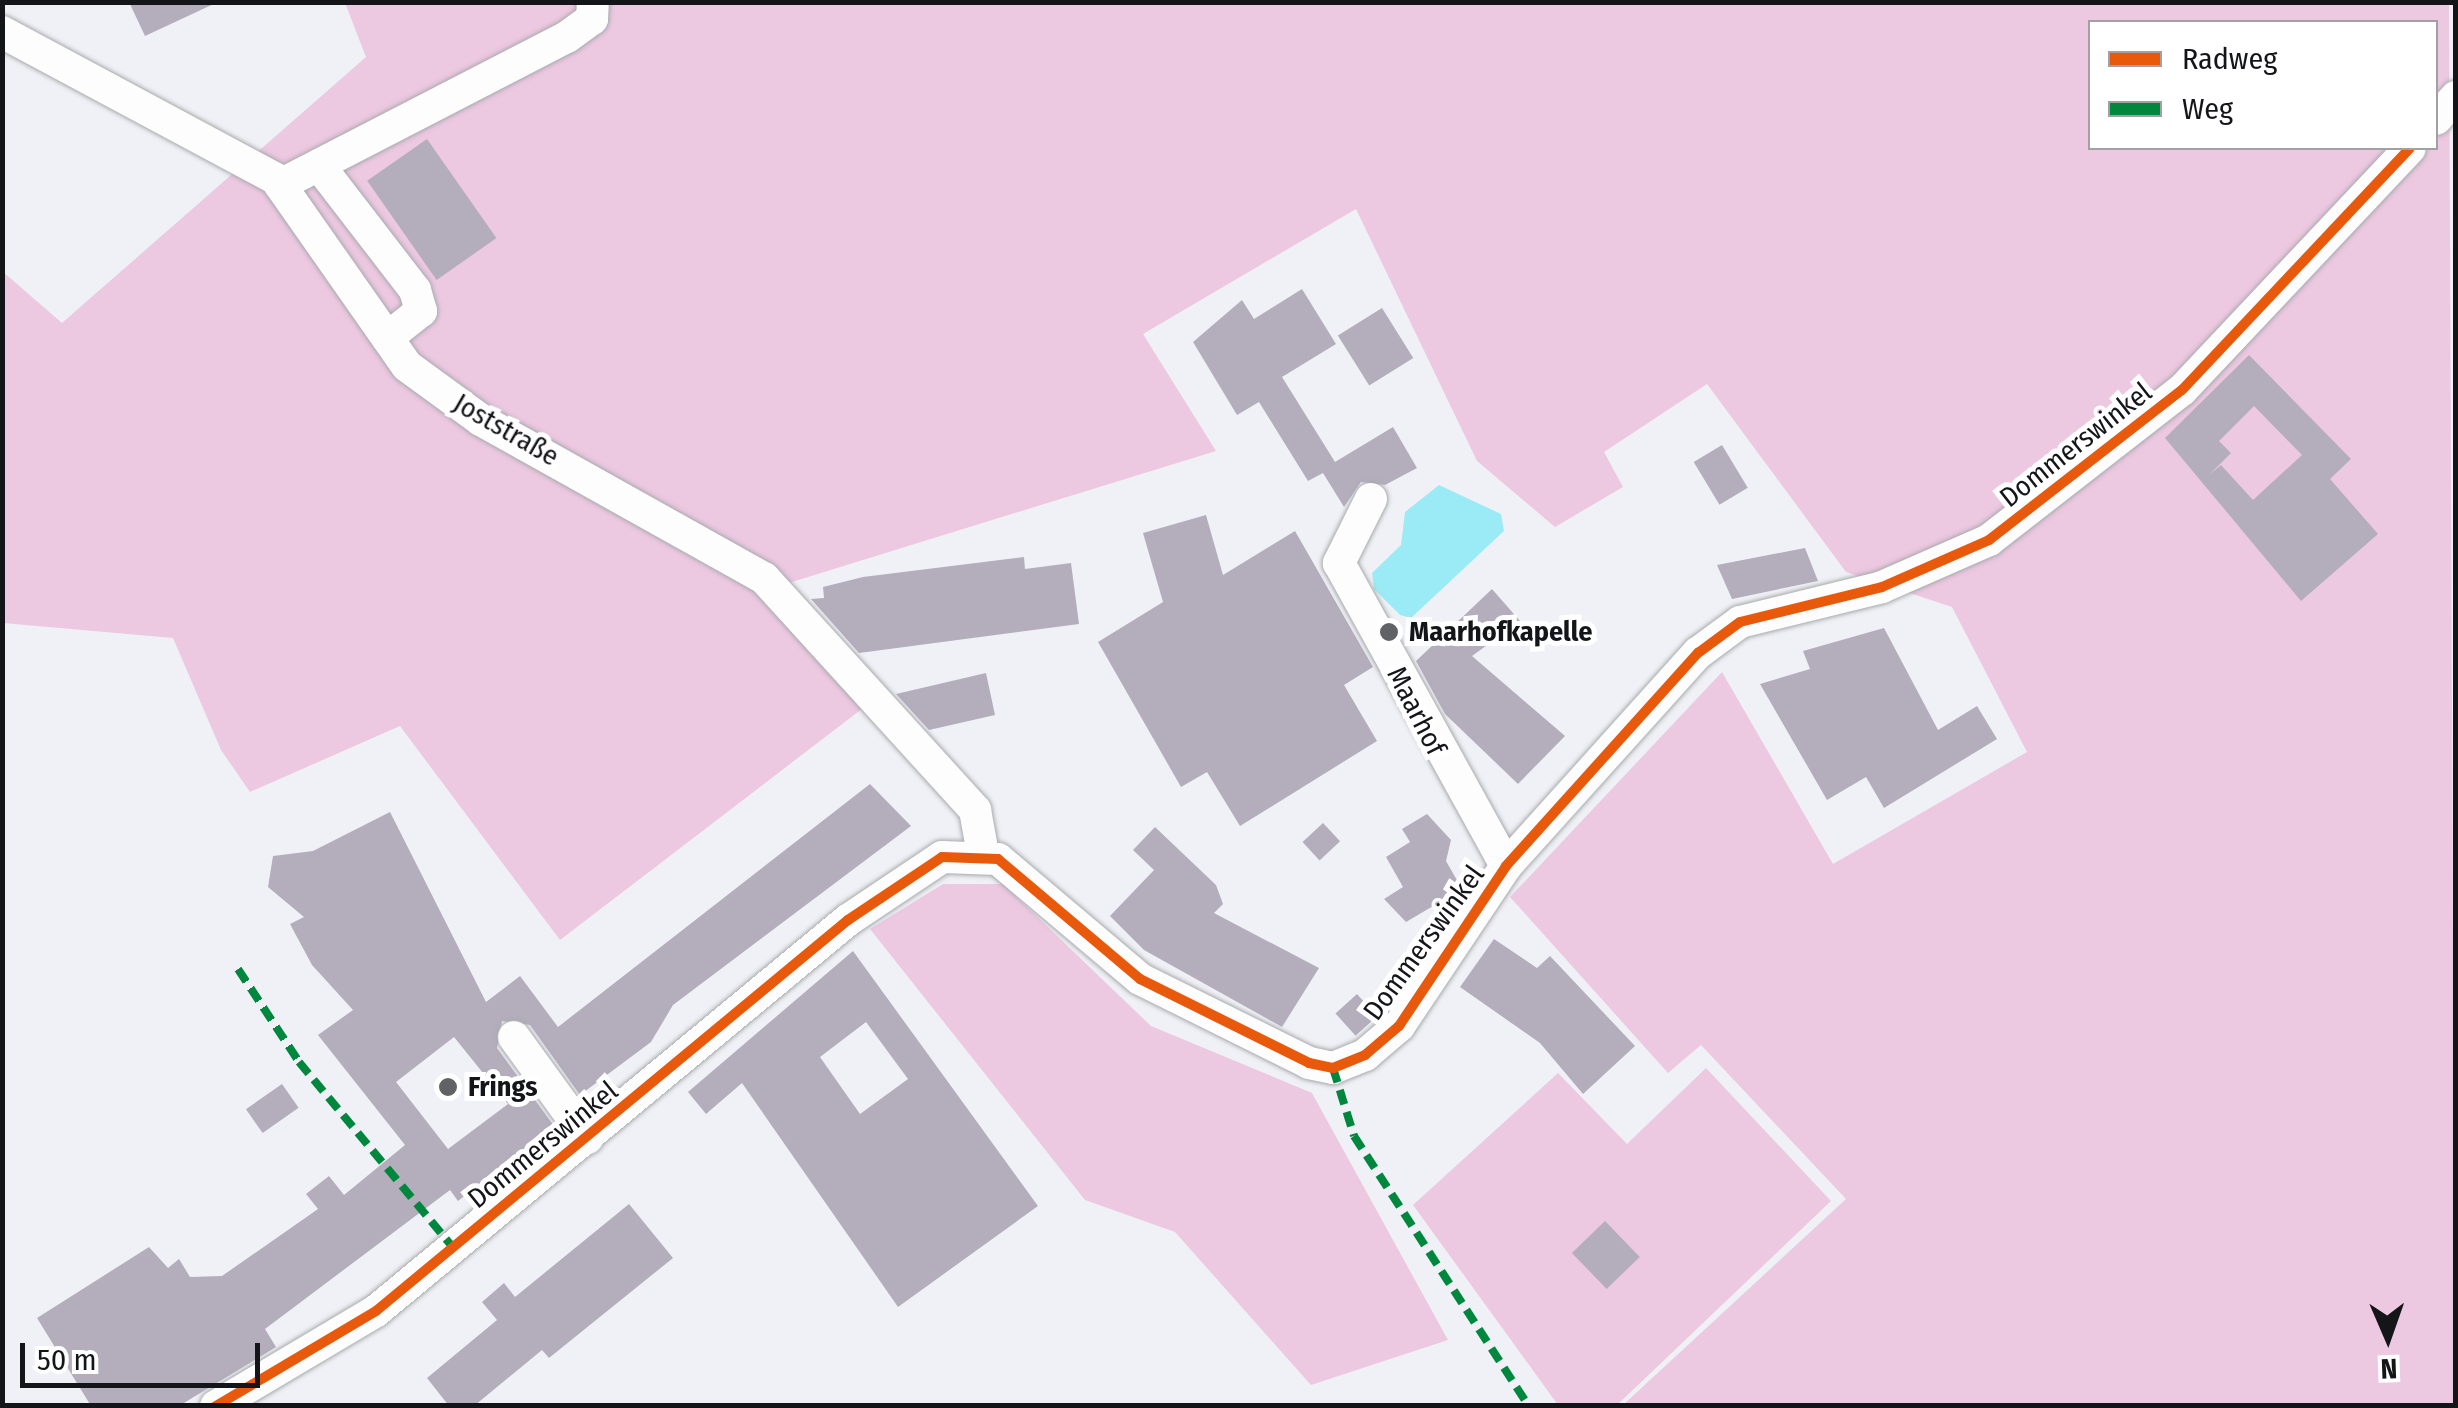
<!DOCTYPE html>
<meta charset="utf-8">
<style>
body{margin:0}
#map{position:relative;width:2458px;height:1408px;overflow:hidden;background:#f0f1f6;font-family:"Fira Sans Condensed",sans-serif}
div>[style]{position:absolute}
.green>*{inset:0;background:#edc8e1}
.water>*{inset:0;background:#9aebf5}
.building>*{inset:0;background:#b4adbc;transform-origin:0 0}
.roads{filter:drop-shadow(0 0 2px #a8aaad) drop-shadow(0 0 2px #a8aaad)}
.minor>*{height:32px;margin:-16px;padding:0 16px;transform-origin:16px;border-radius:16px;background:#fdfdfe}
.quiet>*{height:8px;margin-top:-4px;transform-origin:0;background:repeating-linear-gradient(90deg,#00873e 0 15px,transparent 0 23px)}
.cycleway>*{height:10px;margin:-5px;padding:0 5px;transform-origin:5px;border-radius:5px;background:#e8590c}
.dots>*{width:28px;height:28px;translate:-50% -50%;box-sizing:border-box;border:5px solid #fff;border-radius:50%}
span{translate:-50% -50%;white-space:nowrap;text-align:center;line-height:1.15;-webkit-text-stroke:10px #fff;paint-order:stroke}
.street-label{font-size:28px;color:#141518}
.poi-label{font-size:28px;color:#141518;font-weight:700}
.left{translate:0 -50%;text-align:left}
.frame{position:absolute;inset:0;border:5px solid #141518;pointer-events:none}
.legend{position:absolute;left:2088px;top:20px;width:350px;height:130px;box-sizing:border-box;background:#fff;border:2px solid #a1a1a3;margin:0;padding:12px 18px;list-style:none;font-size:30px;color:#141518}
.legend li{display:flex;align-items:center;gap:20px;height:50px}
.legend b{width:50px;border:2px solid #a1a1a3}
.north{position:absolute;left:2338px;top:1288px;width:100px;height:100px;-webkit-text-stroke:8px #fff;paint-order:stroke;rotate:178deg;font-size:28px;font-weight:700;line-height:40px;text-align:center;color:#141518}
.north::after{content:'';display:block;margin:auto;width:35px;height:45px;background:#141518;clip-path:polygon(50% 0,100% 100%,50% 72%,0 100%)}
.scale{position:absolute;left:20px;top:1343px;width:240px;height:45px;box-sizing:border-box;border:5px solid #141518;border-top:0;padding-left:12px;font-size:30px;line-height:35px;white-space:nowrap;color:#141518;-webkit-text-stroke:8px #fff;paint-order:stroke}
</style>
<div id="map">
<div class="green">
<i style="clip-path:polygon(evenodd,345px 3px,2449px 3px,2455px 1405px,1623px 1405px,1846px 1199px,1701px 1045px,1668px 1073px,1510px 897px,1722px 672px,1833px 864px,2027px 752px,1952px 607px,1846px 572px,1707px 384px,1604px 452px,1623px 487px,1555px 527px,1477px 461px,1356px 209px,1143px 334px,1216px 451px,756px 593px,871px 702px,560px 940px,400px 726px,250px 792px,221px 750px,173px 638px,3px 623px,2px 271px,62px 323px,366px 57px,345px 3px,2090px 22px,2436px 22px,2436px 148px,2090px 148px,2090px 22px)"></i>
<i style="clip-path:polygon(943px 884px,1003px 884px,1151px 1026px,1312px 1093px,1448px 1340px,1311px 1385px,1175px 1232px,1085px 1200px,870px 929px)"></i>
<i style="clip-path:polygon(1706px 1068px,1831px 1201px,1616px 1406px,1558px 1405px,1413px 1205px,1558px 1073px,1627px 1144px)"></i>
</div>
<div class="water">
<i style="clip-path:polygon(1439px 485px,1501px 514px,1504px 531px,1411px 618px,1400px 615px,1374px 589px,1372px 573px,1401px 545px,1405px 512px)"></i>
</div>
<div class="building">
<i style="clip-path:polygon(129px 2px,218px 2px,145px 36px)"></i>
<i style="left:427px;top:139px;width:121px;height:73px;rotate:55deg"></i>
<i style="clip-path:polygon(1302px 289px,1336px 344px,1282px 377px,1335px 462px,1393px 427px,1417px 468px,1385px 485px,1361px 482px,1344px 507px,1323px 473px,1308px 481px,1259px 402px,1237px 415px,1193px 342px,1242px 300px,1254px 319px)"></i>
<i style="left:1382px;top:308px;width:59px;height:52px;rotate:58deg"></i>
<i style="clip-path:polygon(evenodd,2249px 355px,2351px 459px,2330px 479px,2378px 534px,2301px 601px,2165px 438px,2249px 355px,2254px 406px,2302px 455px,2253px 500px,2221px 465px,2209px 475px,2231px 453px,2219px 441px,2254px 406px)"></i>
<i style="left:1722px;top:445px;width:50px;height:33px;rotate:59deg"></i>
<i style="clip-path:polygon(1206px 515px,1223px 575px,1295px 531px,1373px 667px,1344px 685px,1377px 741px,1240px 826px,1207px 772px,1181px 787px,1098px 642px,1163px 602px,1143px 533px)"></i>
<i style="clip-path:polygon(1805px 548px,1818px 581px,1732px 599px,1717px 565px)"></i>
<i style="clip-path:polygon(1024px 557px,1025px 569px,1071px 563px,1079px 624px,859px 653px,811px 599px,824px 598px,823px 587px,863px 577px)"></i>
<i style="clip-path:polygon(1492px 589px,1520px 621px,1472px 656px,1565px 736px,1518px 784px,1445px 714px,1416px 661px)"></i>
<i style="clip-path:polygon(1884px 628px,1938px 730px,1977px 706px,1997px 739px,1884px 808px,1866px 777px,1827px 800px,1760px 684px,1810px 669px,1803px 651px)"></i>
<i style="clip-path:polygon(986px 673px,995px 715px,929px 730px,896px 694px)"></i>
<i style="clip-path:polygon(evenodd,870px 784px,911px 826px,673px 1005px,651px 1042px,580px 1095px,530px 1025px,502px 1021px,497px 1048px,554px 1126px,458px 1201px,450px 1190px,265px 1329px,276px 1347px,202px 1392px,179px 1406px,91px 1406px,37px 1318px,149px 1247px,168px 1268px,179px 1259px,190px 1277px,222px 1276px,318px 1209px,306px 1194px,329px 1176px,344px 1195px,405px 1145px,318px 1035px,353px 1010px,312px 965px,290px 924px,304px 917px,268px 887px,273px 856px,313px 851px,390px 812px,486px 1002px,520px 976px,558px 1027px,870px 784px,454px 1037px,508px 1104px,448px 1149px,396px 1082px,454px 1037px)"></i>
<i style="clip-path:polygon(1427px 814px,1451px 840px,1446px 861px,1462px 889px,1406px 922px,1384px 899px,1403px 887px,1386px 857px,1410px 842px,1402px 829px)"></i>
<i style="left:1323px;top:823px;width:25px;height:28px;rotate:47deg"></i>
<i style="clip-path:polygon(1155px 827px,1216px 885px,1223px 904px,1214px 913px,1319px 968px,1282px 1027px,1144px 950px,1110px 916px,1154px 870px,1133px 850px)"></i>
<i style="clip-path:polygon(1494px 939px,1537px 968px,1550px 956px,1635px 1046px,1583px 1094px,1540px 1043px,1460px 987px)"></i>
<i style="clip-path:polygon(evenodd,853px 951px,1038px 1206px,898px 1307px,742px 1083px,706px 1114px,688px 1092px,853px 951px,866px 1022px,908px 1079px,860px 1114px,820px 1057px,866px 1022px)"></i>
<i style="left:1357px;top:994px;width:30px;height:29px;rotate:48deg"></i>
<i style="left:282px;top:1084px;width:29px;height:44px;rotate:55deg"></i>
<i style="clip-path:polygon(629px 1204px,673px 1258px,549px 1358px,542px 1350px,474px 1406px,449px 1406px,427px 1378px,497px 1320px,482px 1302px,504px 1283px,515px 1297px)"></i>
<i style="left:1605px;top:1221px;width:50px;height:46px;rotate:46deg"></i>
</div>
<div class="roads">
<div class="minor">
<i style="left:2px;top:32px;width:311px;rotate:28.2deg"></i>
<i style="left:276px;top:179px;width:228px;rotate:55deg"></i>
<i style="left:407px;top:366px;width:92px;rotate:36.1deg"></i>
<i style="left:481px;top:420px;width:324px;rotate:29.2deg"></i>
<i style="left:764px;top:578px;width:314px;rotate:47.7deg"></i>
<i style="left:975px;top:810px;width:45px;rotate:79.7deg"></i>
<i style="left:2436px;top:119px;width:30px;rotate:-48deg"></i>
<i style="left:321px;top:168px;width:154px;rotate:52.4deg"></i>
<i style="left:415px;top:290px;width:22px;rotate:74deg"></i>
<i style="left:421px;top:311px;width:43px;rotate:141.5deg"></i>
<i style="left:280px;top:185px;width:323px;rotate:-27.3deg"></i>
<i style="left:567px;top:37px;width:31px;rotate:-36deg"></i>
<i style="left:592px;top:19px;width:17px;rotate:-87deg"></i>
<i style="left:1371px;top:499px;width:72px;rotate:116.6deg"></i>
<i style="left:1339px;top:563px;width:346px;rotate:61.1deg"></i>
<i style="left:514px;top:1037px;width:125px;rotate:54.1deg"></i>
<i style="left:216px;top:1406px;width:186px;rotate:-30.7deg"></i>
<i style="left:376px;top:1311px;width:613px;rotate:-39.64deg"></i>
<i style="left:848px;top:920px;width:113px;rotate:-33.8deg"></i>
<i style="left:942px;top:857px;width:56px;rotate:2deg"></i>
<i style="left:998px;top:859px;width:186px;rotate:40.2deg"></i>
<i style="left:1140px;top:979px;width:189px;rotate:26.4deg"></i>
<i style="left:1309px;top:1063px;width:25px;rotate:12deg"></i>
<i style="left:1333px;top:1068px;width:35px;rotate:-22deg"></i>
<i style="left:1365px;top:1055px;width:45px;rotate:-40.5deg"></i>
<i style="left:1399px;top:1026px;width:192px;rotate:-56.2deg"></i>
<i style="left:1506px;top:866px;width:287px;rotate:-48deg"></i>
<i style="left:1698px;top:653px;width:52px;rotate:-36.4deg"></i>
<i style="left:1740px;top:622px;width:146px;rotate:-13.8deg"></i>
<i style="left:1882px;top:587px;width:117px;rotate:-23.7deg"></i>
<i style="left:1989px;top:540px;width:244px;rotate:-37.9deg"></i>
<i style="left:2182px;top:390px;width:332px;rotate:-46.7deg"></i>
</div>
</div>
<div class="quiet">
<i style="left:238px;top:969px;width:111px;rotate:56.7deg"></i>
<i style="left:299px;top:1062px;width:239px;rotate:50.3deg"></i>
<i style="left:1333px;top:1068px;width:71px;rotate:72.8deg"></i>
<i style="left:1354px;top:1136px;width:322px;rotate:57.1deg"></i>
</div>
<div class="cycleway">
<i style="left:216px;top:1406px;width:186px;rotate:-30.7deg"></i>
<i style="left:376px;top:1311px;width:613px;rotate:-39.64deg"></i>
<i style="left:848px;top:920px;width:113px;rotate:-33.8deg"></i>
<i style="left:942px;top:857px;width:56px;rotate:2deg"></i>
<i style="left:998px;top:859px;width:186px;rotate:40.2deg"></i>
<i style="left:1140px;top:979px;width:189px;rotate:26.4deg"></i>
<i style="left:1309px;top:1063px;width:25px;rotate:12deg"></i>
<i style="left:1333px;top:1068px;width:35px;rotate:-22deg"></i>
<i style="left:1365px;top:1055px;width:45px;rotate:-40.5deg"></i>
<i style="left:1399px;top:1026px;width:192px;rotate:-56.2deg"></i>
<i style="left:1506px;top:866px;width:287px;rotate:-48deg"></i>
<i style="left:1698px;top:653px;width:52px;rotate:-36.4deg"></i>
<i style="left:1740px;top:622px;width:146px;rotate:-13.8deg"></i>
<i style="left:1882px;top:587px;width:117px;rotate:-23.7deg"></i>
<i style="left:1989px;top:540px;width:244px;rotate:-37.9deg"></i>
<i style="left:2182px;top:390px;width:332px;rotate:-46.7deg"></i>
</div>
<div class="dots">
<i style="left:1389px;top:632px;background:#616266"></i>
<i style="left:448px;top:1087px;background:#616266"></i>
</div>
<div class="street-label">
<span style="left:506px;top:430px;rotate:30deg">Joststraße</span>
<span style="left:2076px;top:445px;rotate:-38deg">Dommerswinkel</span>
<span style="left:1416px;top:711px;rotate:63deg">Maarhof</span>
<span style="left:1424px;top:943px;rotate:-54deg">Dommerswinkel</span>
<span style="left:543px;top:1145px;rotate:-39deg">Dommerswinkel</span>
</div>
<div class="poi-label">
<span class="left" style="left:1409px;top:632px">Maarhofkapelle</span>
<span class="left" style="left:468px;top:1087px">Frings</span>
</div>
<div class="frame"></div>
<ul class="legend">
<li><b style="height:12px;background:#e8590c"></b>Radweg</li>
<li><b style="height:12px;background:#00873e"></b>Weg</li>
</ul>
<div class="north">N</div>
<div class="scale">50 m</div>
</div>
